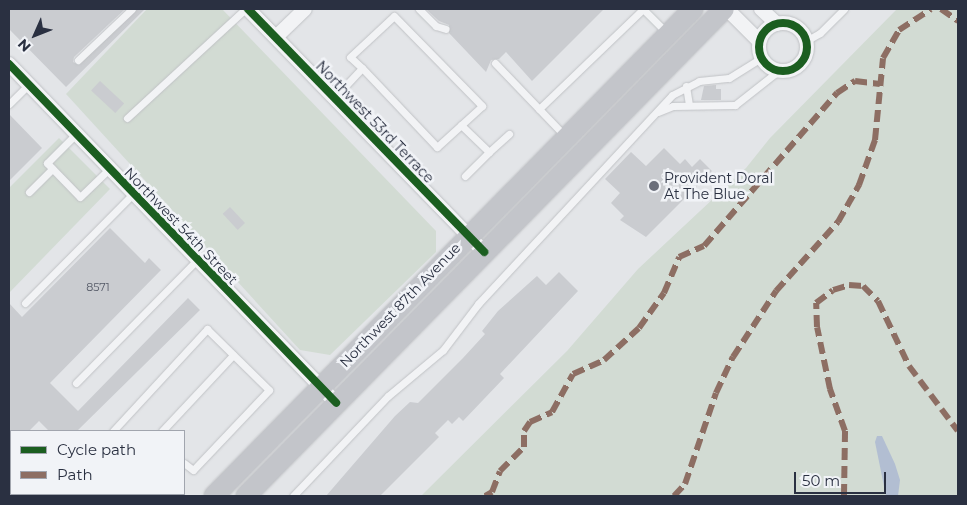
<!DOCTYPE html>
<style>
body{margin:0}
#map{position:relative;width:967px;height:505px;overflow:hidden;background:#e3e5e8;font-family:Montserrat,sans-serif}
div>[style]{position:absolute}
.green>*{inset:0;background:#d2dbd3}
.water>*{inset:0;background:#b2bed2}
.building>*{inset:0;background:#caccd0;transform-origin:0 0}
.roads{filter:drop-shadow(0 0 1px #c0c2c5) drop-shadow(0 0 1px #c0c2c5)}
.service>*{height:7px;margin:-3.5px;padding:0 3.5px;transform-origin:3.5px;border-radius:3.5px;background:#f2f3f5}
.minor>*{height:14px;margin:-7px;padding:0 7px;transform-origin:7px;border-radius:7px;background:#f2f3f5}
.minor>.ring{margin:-7px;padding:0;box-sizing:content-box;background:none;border:14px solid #f2f3f5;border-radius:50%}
.secondary>*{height:20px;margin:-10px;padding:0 10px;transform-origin:10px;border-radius:10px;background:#c3c5ca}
.quiet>*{height:6px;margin-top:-3px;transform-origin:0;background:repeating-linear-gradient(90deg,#8d6e63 0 12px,transparent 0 18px)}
.cycleway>*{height:8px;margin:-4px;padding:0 4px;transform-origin:4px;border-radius:4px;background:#1b5e20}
.cycleway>.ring{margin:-4px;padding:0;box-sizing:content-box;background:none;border:8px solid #1b5e20;border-radius:50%}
.dots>*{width:14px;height:14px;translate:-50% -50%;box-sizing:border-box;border:2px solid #f1f3f7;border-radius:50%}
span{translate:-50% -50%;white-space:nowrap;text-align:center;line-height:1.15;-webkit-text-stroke:5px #f1f3f7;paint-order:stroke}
.number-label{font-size:11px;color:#545966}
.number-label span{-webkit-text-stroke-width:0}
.street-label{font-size:14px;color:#2a3041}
.poi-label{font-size:14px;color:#2a3041}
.left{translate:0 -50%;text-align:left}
.frame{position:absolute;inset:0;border:10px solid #2a3041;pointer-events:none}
.legend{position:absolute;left:10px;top:430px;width:175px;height:65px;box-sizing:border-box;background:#f1f3f7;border:1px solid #a1a5ae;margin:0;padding:6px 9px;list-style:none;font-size:15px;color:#2a3041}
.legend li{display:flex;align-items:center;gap:10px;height:25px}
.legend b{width:25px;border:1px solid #a1a5ae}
.north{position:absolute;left:10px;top:10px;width:50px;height:50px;-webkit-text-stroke:4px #f1f3f7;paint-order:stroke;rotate:226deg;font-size:14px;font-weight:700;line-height:20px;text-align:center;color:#2a3041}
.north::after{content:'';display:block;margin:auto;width:18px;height:22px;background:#2a3041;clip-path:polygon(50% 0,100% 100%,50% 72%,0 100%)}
.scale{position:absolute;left:794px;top:472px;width:92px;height:22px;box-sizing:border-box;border:2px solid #2a3041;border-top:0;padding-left:6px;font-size:15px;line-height:18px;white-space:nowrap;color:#2a3041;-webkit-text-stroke:4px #f1f3f7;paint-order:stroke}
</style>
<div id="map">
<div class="green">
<i style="clip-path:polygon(147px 9px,222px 9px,436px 231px,436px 252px,330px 355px,300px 350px,66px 94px)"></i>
<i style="clip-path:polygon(897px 9px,958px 9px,958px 496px,421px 496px,567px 351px,638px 269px,746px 168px,770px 138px)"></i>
<i style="clip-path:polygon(59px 138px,110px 189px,9px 293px,9px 188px)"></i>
</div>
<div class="water">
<i style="clip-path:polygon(877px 436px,882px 436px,895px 464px,900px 480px,898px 496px,886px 496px,875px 442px)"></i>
</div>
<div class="building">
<i style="clip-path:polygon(9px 9px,125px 9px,74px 57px,73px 62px,79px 65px,137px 9px,145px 9px,66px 87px,9px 29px)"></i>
<i style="clip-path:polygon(426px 9px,604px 9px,532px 81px,506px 52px,499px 59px,491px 60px,486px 72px,449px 33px,449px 25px,439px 21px)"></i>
<i style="left:100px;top:81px;width:33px;height:13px;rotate:43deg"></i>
<i style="clip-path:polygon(716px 85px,716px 89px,721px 89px,721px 100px,701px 100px,704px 86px)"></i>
<i style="clip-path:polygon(9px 114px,42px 148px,9px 181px)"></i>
<i style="clip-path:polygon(664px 148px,680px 164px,685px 159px,692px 167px,700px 159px,712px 171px,646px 237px,620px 220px,624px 216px,611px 203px,620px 193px,605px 179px,631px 152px,646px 166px)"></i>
<i style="left:230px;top:207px;width:22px;height:10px;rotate:47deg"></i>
<i style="clip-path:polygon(110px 228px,145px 263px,149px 258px,161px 270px,50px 383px,78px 411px,188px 298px,200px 310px,77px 431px,49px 431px,39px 421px,29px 431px,9px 431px,9px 303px,22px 317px)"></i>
<i style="clip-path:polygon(559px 272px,578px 291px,500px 374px,504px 378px,463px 421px,459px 417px,452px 424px,448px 420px,435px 433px,439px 437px,380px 496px,326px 496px,395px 416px,410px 402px,418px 403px,463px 358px,485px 334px,482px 331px,498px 311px,537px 276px,546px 285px)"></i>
</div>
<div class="roads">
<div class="service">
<i style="left:419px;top:9px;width:24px;rotate:45deg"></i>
<i style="left:436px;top:26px;width:10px;rotate:17deg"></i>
<i style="left:806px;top:41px;width:16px;rotate:-30deg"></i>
<i style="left:820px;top:33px;width:34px;rotate:-45deg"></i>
<i style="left:78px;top:60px;width:74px;rotate:-43.4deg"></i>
<i style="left:495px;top:63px;width:103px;rotate:46.2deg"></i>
<i style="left:686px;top:86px;width:19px;rotate:81deg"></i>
<i style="left:334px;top:98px;width:41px;rotate:-47deg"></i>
<i style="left:362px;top:68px;width:16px;rotate:-137deg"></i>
<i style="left:350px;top:57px;width:60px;rotate:-43deg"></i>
<i style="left:394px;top:16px;width:126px;rotate:45.6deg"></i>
<i style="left:482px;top:106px;width:61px;rotate:137.7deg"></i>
<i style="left:437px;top:147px;width:109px;rotate:-133.5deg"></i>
<i style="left:9px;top:104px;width:27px;rotate:-45deg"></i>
<i style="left:539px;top:109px;width:144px;rotate:-43.9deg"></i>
<i style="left:643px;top:9px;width:35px;rotate:45deg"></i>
<i style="left:658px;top:112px;width:16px;rotate:-22deg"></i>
<i style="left:673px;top:106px;width:62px;rotate:-0.9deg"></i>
<i style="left:735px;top:105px;width:55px;rotate:-38.3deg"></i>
<i style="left:127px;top:118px;width:161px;rotate:-42.7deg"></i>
<i style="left:461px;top:125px;width:39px;rotate:44deg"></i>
<i style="left:489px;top:152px;width:34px;rotate:135deg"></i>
<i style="left:76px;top:134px;width:41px;rotate:135deg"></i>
<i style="left:47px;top:163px;width:47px;rotate:45.9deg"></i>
<i style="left:80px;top:197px;width:40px;rotate:-44deg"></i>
<i style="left:489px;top:152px;width:27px;rotate:-42deg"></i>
<i style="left:29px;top:192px;width:33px;rotate:-45deg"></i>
<i style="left:25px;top:303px;width:153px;rotate:-45.3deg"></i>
<i style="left:76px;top:383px;width:173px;rotate:-45.5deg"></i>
<i style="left:113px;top:431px;width:139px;rotate:-47.3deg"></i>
<i style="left:207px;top:329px;width:87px;rotate:44.5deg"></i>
<i style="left:269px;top:390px;width:110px;rotate:133.5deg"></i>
<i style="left:193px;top:470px;width:11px;rotate:-142deg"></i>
<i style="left:162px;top:431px;width:104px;rotate:-46.9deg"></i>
<i style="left:9px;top:476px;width:4px;rotate:-56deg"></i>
<i style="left:163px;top:494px;width:3px;rotate:45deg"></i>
<i style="left:138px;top:496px;width:4px;rotate:-34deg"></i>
<i style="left:293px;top:496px;width:138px;rotate:-46.5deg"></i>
<i style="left:388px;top:396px;width:72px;rotate:-39.9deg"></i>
<i style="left:443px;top:350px;width:58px;rotate:-52.7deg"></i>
<i style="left:478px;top:304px;width:285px;rotate:-47.1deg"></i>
<i style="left:672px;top:95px;width:30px;rotate:-27deg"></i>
<i style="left:699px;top:81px;width:30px;rotate:-6deg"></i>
<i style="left:729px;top:78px;width:38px;rotate:-32deg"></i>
</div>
<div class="minor">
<i style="left:248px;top:9px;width:339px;rotate:45.8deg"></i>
<i style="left:727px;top:9px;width:45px;rotate:45deg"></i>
<i style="left:761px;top:9px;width:22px;rotate:43deg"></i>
<i class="ring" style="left:759px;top:23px;width:34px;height:34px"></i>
<i style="left:276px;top:37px;width:40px;rotate:-44deg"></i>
<i style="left:9px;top:64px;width:471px;rotate:46deg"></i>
</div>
<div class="secondary">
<i style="left:214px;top:496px;width:683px;rotate:-45.47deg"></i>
<i style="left:246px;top:496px;width:682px;rotate:-45.53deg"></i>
</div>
</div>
<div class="quiet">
<i style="left:941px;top:9px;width:21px;rotate:35deg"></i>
<i style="left:485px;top:496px;width:8px;rotate:-30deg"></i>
<i style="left:492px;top:492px;width:22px;rotate:-69deg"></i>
<i style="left:500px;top:471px;width:34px;rotate:-45deg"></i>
<i style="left:524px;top:447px;width:16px;rotate:-90deg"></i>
<i style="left:524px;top:431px;width:11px;rotate:-56deg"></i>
<i style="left:530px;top:422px;width:24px;rotate:-24deg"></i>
<i style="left:552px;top:412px;width:43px;rotate:-61.1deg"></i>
<i style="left:573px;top:374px;width:34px;rotate:-24deg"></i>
<i style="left:604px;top:360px;width:47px;rotate:-42.4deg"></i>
<i style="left:639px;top:328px;width:43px;rotate:-54.5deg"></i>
<i style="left:664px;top:293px;width:39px;rotate:-67deg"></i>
<i style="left:679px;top:257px;width:27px;rotate:-24deg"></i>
<i style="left:704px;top:246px;width:203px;rotate:-49deg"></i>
<i style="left:837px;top:93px;width:22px;rotate:-34deg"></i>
<i style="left:855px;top:81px;width:25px;rotate:7deg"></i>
<i style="left:674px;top:496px;width:16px;rotate:-47deg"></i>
<i style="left:685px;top:484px;width:96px;rotate:-71.2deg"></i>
<i style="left:716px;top:393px;width:40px;rotate:-65deg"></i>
<i style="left:733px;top:357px;width:79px;rotate:-56.9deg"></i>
<i style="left:776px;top:291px;width:93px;rotate:-48.1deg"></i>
<i style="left:838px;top:222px;width:43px;rotate:-60.4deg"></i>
<i style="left:859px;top:185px;width:48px;rotate:-70.4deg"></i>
<i style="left:875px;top:140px;width:82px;rotate:-84.4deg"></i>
<i style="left:883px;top:58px;width:32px;rotate:-60deg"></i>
<i style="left:899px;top:30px;width:38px;rotate:-33deg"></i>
<i style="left:844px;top:496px;width:65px;rotate:-89.1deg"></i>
<i style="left:845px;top:431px;width:45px;rotate:-109.7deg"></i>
<i style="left:830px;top:389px;width:63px;rotate:-101.8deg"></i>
<i style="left:817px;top:327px;width:24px;rotate:-92deg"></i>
<i style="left:816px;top:303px;width:21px;rotate:-37deg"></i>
<i style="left:833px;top:290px;width:17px;rotate:-17deg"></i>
<i style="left:849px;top:285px;width:14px;rotate:4deg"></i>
<i style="left:863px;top:286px;width:21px;rotate:45deg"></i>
<i style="left:878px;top:301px;width:72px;rotate:64.5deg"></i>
<i style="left:909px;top:366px;width:81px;rotate:53deg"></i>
</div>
<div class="cycleway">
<i style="left:248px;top:9px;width:339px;rotate:45.8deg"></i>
<i class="ring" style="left:759px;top:23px;width:40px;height:40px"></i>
<i style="left:9px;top:64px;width:471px;rotate:46deg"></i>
</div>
<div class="dots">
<i style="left:654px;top:186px;background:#6b6f7b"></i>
</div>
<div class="number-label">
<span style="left:98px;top:287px">8571</span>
</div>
<div class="street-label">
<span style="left:375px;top:122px;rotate:46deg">Northwest 53rd Terrace</span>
<span style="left:181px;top:226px;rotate:46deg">Northwest 54th Street</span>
<span style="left:400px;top:305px;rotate:-46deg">Northwest 87th Avenue</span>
</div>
<div class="poi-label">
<span class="left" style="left:664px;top:186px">Provident Doral<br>At The Blue</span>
</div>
<div class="frame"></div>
<ul class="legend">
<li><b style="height:6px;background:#1b5e20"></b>Cycle path</li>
<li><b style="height:6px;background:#8d6e63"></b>Path</li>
</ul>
<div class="north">N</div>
<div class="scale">50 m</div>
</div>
